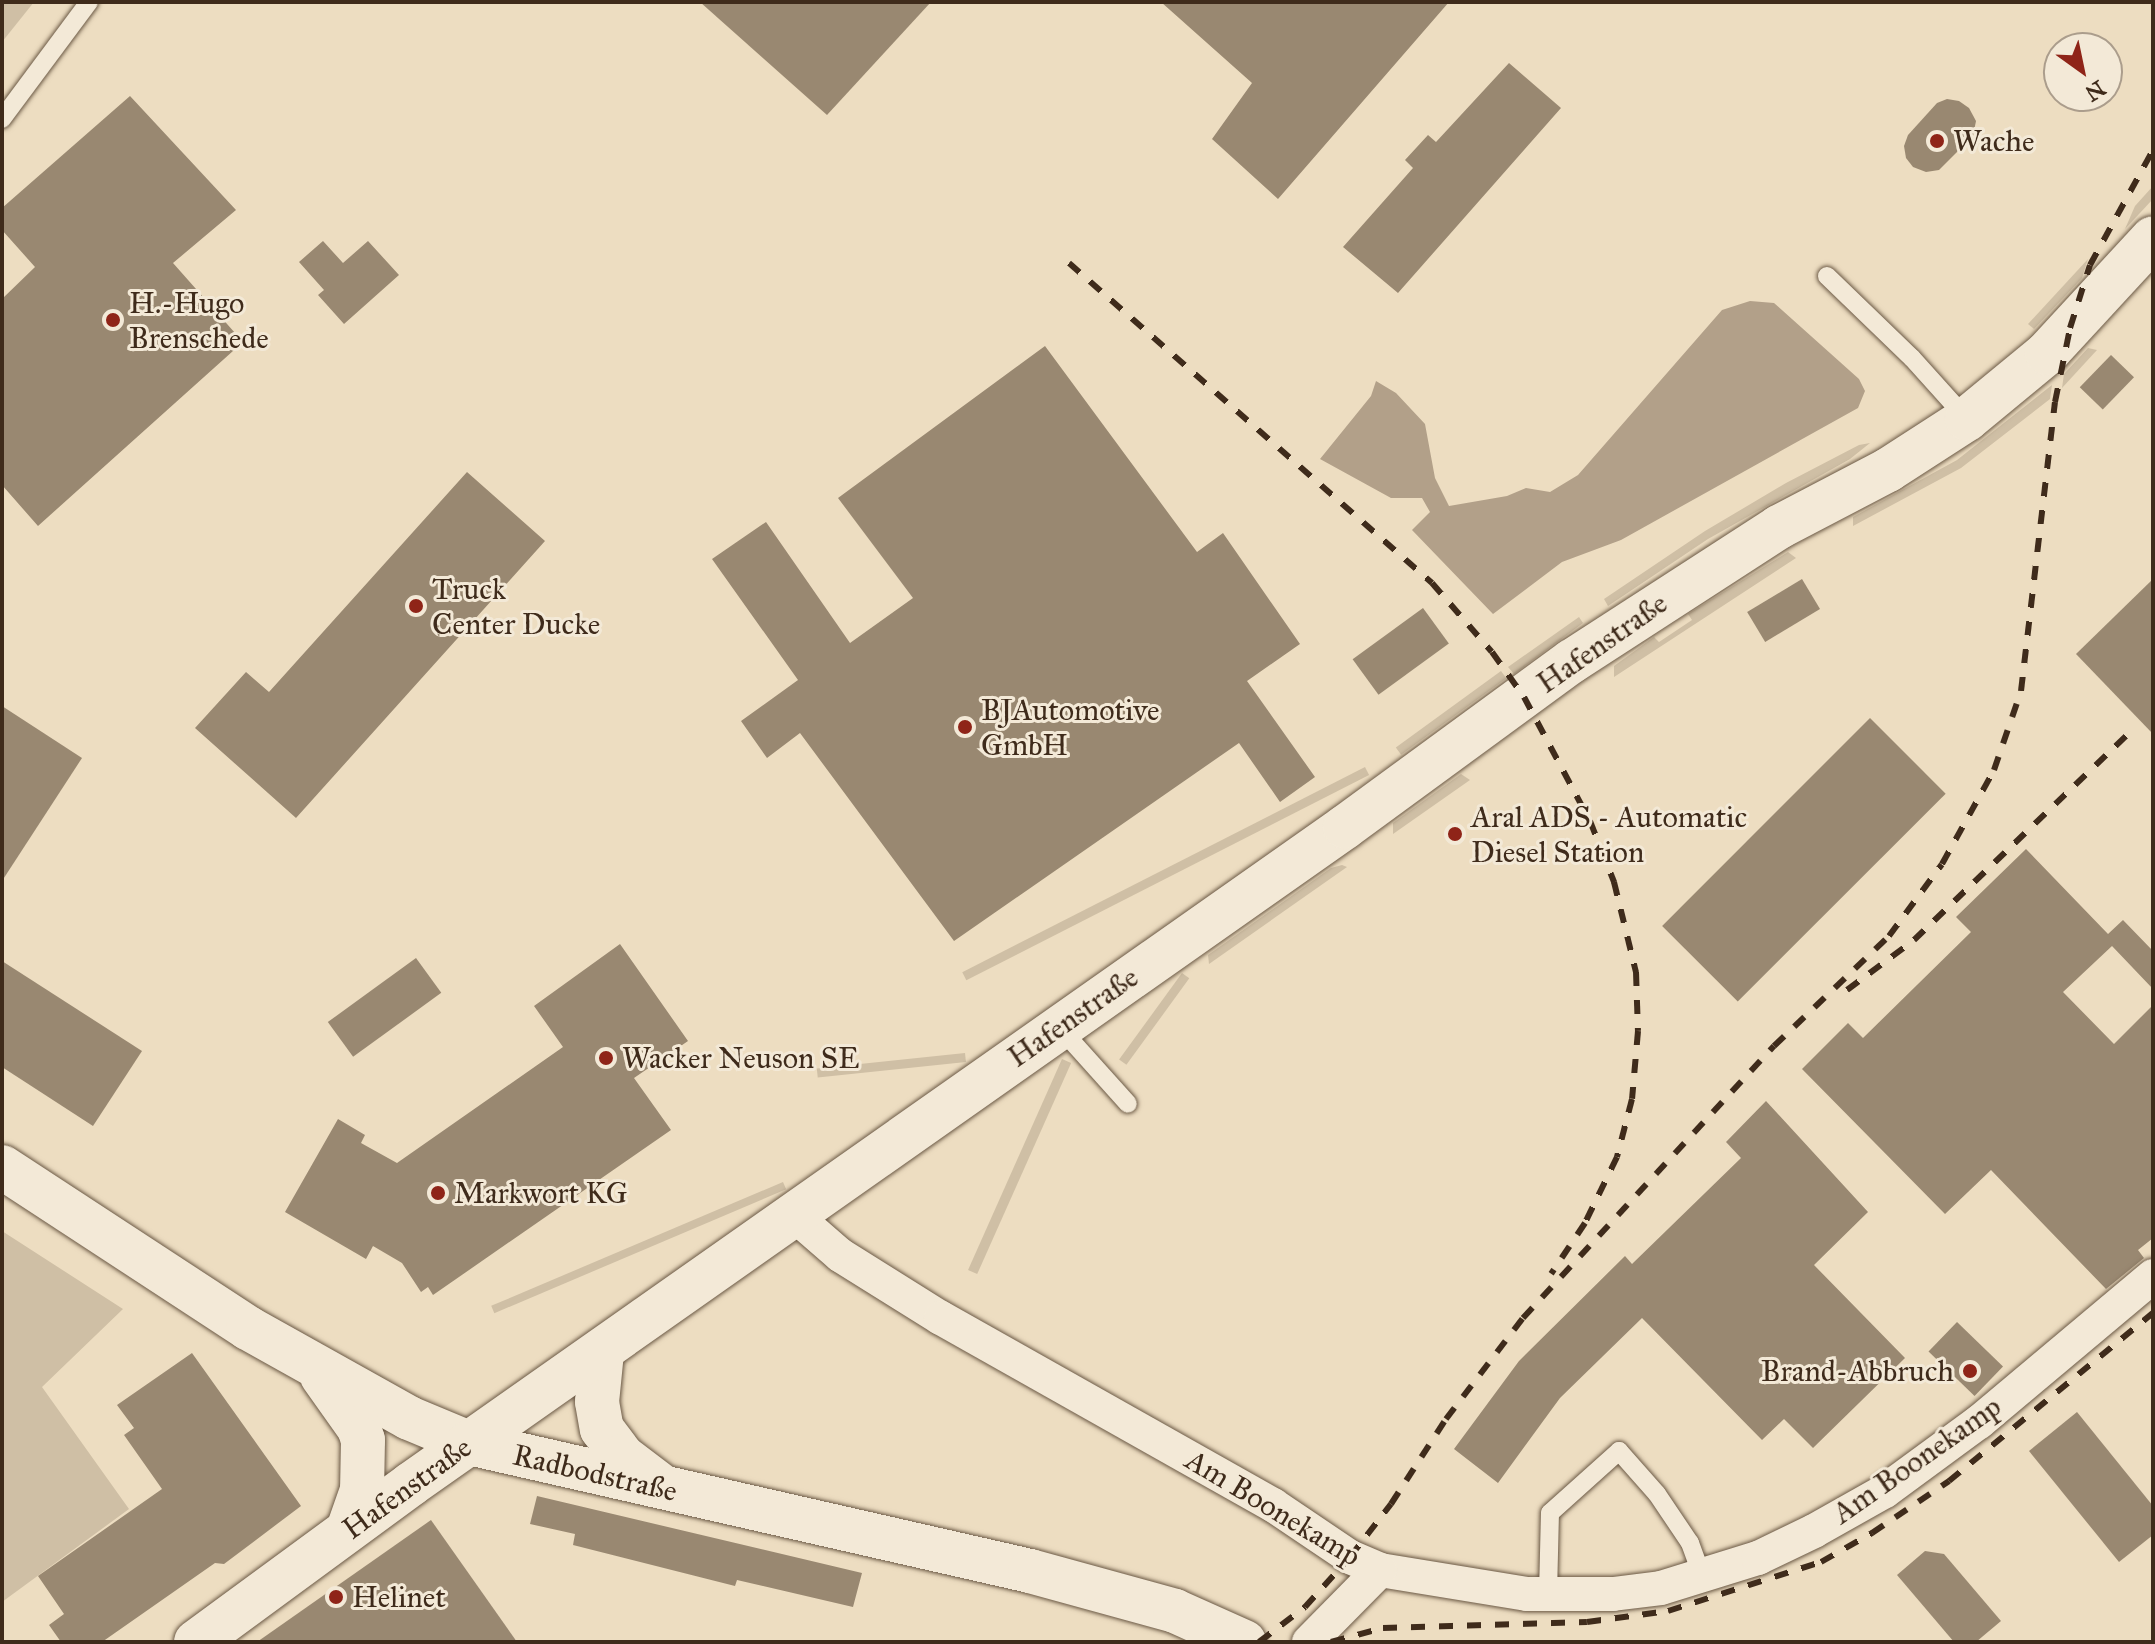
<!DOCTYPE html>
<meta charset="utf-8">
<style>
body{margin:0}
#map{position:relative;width:2155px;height:1644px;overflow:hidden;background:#edddc1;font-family:"IM FELL Great Primer",serif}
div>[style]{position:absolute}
.green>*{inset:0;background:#cfbfa5;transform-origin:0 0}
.water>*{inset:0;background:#b2a089}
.building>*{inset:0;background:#998871;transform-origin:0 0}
.roads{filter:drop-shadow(0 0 2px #6a5844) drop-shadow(0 0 2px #6a5844)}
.lane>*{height:18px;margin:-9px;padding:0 9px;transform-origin:9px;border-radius:9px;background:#f3e9d7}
.street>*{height:34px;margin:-17px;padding:0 17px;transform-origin:17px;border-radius:17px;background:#f3e9d7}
.secondary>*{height:44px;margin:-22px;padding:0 22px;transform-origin:22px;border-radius:22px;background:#f3e9d7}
.rail>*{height:6px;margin-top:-3px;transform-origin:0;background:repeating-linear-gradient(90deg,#3f2b1b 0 14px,transparent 0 28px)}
.dots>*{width:22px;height:22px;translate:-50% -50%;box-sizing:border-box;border:4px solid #f3e9d7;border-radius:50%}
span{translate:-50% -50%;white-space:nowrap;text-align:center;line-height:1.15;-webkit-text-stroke:6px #f3e9d7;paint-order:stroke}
.poi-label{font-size:30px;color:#3f2b1b}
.left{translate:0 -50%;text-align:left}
.right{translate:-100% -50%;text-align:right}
.street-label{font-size:30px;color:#3f2b1b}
.frame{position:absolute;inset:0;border:4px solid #3f2b1b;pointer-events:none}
.north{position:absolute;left:2043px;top:32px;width:80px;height:80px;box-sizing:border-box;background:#f3e9d7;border:2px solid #ab9d8c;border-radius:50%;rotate:147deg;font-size:22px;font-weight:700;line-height:32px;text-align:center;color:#3f2b1b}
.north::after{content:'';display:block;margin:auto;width:28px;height:36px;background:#8f2418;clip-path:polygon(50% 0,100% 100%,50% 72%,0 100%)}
</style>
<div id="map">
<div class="green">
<i style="clip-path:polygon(2px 2px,34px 2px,2px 42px)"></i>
<i style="clip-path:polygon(2153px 186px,2153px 199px,2125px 229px,2135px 206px)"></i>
<i style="clip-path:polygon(2088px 259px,2082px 278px,2034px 329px,2028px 324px)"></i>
<i style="clip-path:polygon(2088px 348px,2097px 350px,2062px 388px,2064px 374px)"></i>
<i style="clip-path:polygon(2052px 385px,2050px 399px,1961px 468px,1853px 526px,1853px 517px,1957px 460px)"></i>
<i style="clip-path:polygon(1870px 443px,1850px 459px,1708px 539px,1608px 606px,1604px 599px,1705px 531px,1786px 483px,1859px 445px)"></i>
<i style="clip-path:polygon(1788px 552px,1796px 558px,1614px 677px,1614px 666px,1654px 637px,1659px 642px,1692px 620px,1688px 614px)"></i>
<i style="clip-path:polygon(1579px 617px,1583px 623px,1514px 674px,1508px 667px)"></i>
<i style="left:1501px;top:671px;width:9px;height:130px;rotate:54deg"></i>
<i style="left:1365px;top:767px;width:9px;height:452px;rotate:63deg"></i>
<i style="clip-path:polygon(1461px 774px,1470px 780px,1393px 834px,1393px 823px)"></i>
<i style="clip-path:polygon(1342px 865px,1347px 867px,1209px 964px,1208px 955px,1331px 868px)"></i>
<i style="left:1182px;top:973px;width:9px;height:107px;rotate:36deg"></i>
<i style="left:965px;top:1053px;width:9px;height:149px;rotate:84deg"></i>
<i style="left:1062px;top:1059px;width:10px;height:231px;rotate:24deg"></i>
<i style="left:783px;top:1182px;width:8px;height:317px;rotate:67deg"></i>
<i style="clip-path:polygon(2px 1231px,123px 1309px,42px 1387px,129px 1509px,2px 1602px)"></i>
</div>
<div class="water">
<i style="clip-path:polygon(1750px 301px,1774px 303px,1859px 379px,1865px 391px,1858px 408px,1621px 540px,1562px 562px,1493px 614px,1412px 530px,1430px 512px,1422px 498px,1391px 498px,1320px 459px,1371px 396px,1376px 381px,1396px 393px,1425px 424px,1435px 478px,1449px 506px,1507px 496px,1526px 488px,1550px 492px,1578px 475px,1722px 310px)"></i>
</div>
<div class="building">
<i style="clip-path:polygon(700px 2px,931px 2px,827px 115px)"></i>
<i style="clip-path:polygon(1161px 2px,1449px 2px,1278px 199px,1212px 139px,1252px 83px)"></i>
<i style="clip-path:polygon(1509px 63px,1561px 108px,1398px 293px,1343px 247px,1413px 168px,1405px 160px,1428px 135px,1436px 142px)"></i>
<i style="clip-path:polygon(130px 96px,236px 210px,173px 263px,243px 342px,38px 526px,2px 485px,2px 299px,35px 267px,2px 230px,2px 208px)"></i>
<i style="clip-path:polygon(1947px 99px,1959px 101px,1969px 108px,1976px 121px,1973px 136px,1939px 170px,1926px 172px,1913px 167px,1906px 158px,1904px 146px,1908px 135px,1937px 103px)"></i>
<i style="clip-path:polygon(323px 241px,343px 263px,368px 241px,399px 275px,344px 324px,318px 295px,324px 290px,299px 262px)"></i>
<i style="clip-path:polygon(1045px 346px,1197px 552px,1223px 533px,1300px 644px,1247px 681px,1315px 777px,1280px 802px,1239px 743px,954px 941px,800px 733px,767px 758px,741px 721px,798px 680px,712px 559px,766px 522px,850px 643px,913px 598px,838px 498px)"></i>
<i style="left:2111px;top:355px;width:32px;height:45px;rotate:44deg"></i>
<i style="clip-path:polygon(467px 472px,545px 541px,296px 818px,195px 728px,246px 672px,269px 692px)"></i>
<i style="left:1802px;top:579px;width:35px;height:64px;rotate:59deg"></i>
<i style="clip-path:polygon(2153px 579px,2153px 734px,2076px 654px)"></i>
<i style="left:1423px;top:608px;width:44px;height:87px;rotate:54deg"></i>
<i style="clip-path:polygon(2px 706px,82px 758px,2px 881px)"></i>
<i style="left:1870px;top:718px;width:107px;height:294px;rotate:45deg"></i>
<i style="clip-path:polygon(2026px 849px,2108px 934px,2123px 920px,2153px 951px,2153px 989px,2112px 946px,2063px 992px,2114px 1044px,2153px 1005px,2153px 1238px,2138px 1250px,2144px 1258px,2106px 1289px,1991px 1170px,1945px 1214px,1802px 1069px,1848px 1023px,1863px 1038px,1971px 932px,1956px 917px)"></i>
<i style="clip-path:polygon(620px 944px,688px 1041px,634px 1078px,671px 1130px,433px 1295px,428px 1287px,421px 1292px,402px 1263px,373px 1246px,366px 1259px,285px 1212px,338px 1119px,365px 1135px,361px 1143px,397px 1163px,563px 1047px,534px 1006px)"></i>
<i style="left:416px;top:958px;width:43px;height:109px;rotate:54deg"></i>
<i style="clip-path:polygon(2px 961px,142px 1051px,93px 1126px,2px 1067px)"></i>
<i style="clip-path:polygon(1766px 1101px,1868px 1212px,1814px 1265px,1905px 1358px,1813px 1448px,1784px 1419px,1762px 1440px,1642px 1318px,1560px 1398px,1498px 1483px,1454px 1449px,1519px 1361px,1625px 1256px,1632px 1264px,1741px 1158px,1726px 1142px)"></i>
<i style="left:1957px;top:1322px;width:64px;height:41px;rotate:44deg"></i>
<i style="clip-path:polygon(192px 1353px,301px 1506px,224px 1564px,215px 1563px,102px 1642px,61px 1642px,49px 1625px,64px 1614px,38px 1576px,162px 1489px,124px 1435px,134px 1428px,117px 1405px)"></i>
<i style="clip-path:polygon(2077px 1412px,2153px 1506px,2153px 1535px,2119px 1562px,2029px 1451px)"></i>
<i style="clip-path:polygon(537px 1496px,862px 1573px,853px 1607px,737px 1580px,735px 1586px,573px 1545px,575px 1534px,530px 1524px)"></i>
<i style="clip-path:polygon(431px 1520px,517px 1642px,257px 1642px)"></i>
<i style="clip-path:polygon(1925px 1551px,1944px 1554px,2001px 1621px,1976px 1642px,1954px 1642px,1897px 1575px)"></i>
</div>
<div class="roads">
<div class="lane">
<i style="left:2px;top:119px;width:146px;rotate:-53.4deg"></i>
<i style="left:1827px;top:276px;width:118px;rotate:44deg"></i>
<i style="left:1912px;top:358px;width:82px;rotate:48deg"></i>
<i style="left:1059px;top:1027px;width:103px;rotate:48.1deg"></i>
<i style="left:1548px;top:1594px;width:81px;rotate:-88.6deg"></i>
<i style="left:1550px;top:1513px;width:93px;rotate:-41.9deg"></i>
<i style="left:1619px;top:1451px;width:57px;rotate:48.5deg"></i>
<i style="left:1657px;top:1494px;width:59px;rotate:56deg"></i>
<i style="left:1690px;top:1543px;width:35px;rotate:70deg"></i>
</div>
<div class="street">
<i style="left:794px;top:1215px;width:61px;rotate:41deg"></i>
<i style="left:840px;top:1255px;width:119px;rotate:32deg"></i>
<i style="left:941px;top:1318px;width:381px;rotate:29.4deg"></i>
<i style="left:1273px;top:1505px;width:93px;rotate:34deg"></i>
<i style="left:1350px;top:1557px;width:33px;rotate:23deg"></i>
<i style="left:1380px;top:1570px;width:149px;rotate:9.3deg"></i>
<i style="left:1527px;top:1594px;width:86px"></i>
<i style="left:1613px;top:1594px;width:48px;rotate:-7.1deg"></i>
<i style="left:1661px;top:1588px;width:102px;rotate:-17.2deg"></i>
<i style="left:1758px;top:1558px;width:62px;rotate:-25.7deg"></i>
<i style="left:1814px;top:1531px;width:81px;rotate:-29.4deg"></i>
<i style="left:1885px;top:1491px;width:117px;rotate:-36.3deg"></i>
<i style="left:1979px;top:1422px;width:227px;rotate:-40deg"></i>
<i style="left:1309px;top:1642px;width:101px;rotate:-45.4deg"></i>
</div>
<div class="secondary">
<i style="left:2px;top:1167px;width:294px;rotate:33.2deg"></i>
<i style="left:248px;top:1328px;width:184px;rotate:29.2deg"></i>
<i style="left:409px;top:1418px;width:65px;rotate:22.6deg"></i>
<i style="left:469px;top:1443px;width:575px;rotate:12.85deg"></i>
<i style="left:1030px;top:1571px;width:150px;rotate:15.4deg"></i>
<i style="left:1175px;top:1611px;width:76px;rotate:24.2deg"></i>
<i style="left:602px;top:1352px;width:50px;rotate:95.7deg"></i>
<i style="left:597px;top:1402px;width:27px;rotate:80deg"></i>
<i style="left:602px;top:1429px;width:34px;rotate:53deg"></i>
<i style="left:622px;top:1456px;width:48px;rotate:37.3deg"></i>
<i style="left:322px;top:1376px;width:64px;rotate:54.6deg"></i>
<i style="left:359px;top:1428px;width:13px;rotate:72deg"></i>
<i style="left:363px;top:1440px;width:50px;rotate:91.1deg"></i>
<i style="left:362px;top:1490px;width:42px;rotate:109.3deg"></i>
<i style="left:196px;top:1642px;width:267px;rotate:-36.3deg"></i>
<i style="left:411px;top:1484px;width:1142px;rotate:-35.12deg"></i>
<i style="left:1345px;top:827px;width:281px;rotate:-36.2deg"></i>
<i style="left:1572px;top:661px;width:247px;rotate:-32.9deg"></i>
<i style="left:1779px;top:527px;width:123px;rotate:-27.6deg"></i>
<i style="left:1888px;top:470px;width:94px;rotate:-32.8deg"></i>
<i style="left:1967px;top:419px;width:104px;rotate:-39.5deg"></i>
<i style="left:2047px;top:353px;width:156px;rotate:-47.3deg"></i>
</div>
</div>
<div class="rail">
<i style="left:1069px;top:263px;width:484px;rotate:41.4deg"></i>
<i style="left:1432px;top:583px;width:91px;rotate:49deg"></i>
<i style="left:1492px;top:652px;width:55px;rotate:54.6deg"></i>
<i style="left:1524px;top:697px;width:140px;rotate:62deg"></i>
<i style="left:1590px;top:821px;width:66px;rotate:68.5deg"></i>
<i style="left:1614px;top:882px;width:93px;rotate:76.3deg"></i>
<i style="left:1636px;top:972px;width:59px;rotate:88.1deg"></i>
<i style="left:1638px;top:1031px;width:68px;rotate:95deg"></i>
<i style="left:1632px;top:1099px;width:60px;rotate:104.5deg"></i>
<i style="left:1617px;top:1157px;width:73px;rotate:115.9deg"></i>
<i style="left:1585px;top:1223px;width:61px;rotate:123.7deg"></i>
<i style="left:1847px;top:990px;width:84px;rotate:-36.7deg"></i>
<i style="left:1914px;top:940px;width:307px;rotate:-43.9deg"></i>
<i style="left:1259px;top:1642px;width:58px;rotate:-37.3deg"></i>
<i style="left:1305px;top:1607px;width:67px;rotate:-48deg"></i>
<i style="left:1350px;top:1557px;width:67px;rotate:-52.3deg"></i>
<i style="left:1391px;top:1504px;width:101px;rotate:-57.1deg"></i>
<i style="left:1446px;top:1419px;width:127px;rotate:-52.7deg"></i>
<i style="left:1523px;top:1318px;width:370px;rotate:-47.3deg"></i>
<i style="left:1774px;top:1046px;width:159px;rotate:-43.7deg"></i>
<i style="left:1889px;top:936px;width:89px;rotate:-53.6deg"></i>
<i style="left:1942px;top:864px;width:107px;rotate:-61deg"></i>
<i style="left:1994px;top:770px;width:83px;rotate:-71.1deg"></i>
<i style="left:2021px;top:691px;width:291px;rotate:-83.3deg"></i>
<i style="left:2055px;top:402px;width:76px;rotate:-78.5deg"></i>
<i style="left:2070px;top:328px;width:66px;rotate:-72.4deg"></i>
<i style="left:2090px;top:265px;width:131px;rotate:-61.3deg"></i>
<i style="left:1331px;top:1642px;width:54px;rotate:-15.1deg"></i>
<i style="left:1383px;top:1628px;width:204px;rotate:-1.7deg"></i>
<i style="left:1587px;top:1622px;width:82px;rotate:-7.7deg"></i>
<i style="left:1668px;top:1611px;width:161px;rotate:-17.8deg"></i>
<i style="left:1821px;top:1562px;width:59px;rotate:-29.6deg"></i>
<i style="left:1872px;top:1533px;width:93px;rotate:-34deg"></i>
<i style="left:1949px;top:1481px;width:264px;rotate:-39.5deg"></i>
</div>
<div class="dots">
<i style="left:1937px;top:141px;background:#8f2418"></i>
<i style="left:113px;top:320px;background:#8f2418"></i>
<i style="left:416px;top:606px;background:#8f2418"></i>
<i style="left:965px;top:727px;background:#8f2418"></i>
<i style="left:1455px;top:834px;background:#8f2418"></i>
<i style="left:606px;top:1058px;background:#8f2418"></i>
<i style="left:438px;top:1193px;background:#8f2418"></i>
<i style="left:1970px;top:1371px;background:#8f2418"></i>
<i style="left:336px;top:1597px;background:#8f2418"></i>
</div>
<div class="poi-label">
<span class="left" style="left:1953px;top:141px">Wache</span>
<span class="left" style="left:129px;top:320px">H.-Hugo<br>Brenschede</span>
<span class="left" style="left:432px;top:606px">Truck<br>Center Ducke</span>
<span class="left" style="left:981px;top:727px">BJAutomotive<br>GmbH</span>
<span class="left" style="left:1471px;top:834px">Aral ADS - Automatic<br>Diesel Station</span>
<span class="left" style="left:622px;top:1058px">Wacker Neuson SE</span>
<span class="left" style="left:454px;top:1193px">Markwort KG</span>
<span class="right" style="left:1954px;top:1371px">Brand-Abbruch</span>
<span class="left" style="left:352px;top:1597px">Helinet</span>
</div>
<div class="street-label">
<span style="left:1602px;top:643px;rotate:-35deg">Hafenstraße</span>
<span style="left:1073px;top:1017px;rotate:-35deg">Hafenstraße</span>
<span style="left:1917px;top:1460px;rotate:-35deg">Am Boonekamp</span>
<span style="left:595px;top:1473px;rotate:13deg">Radbodstraße</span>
<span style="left:407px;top:1488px;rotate:-36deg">Hafenstraße</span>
<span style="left:1273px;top:1508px;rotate:31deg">Am Boonekamp</span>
</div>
<div class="frame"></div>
<div class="north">N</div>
</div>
